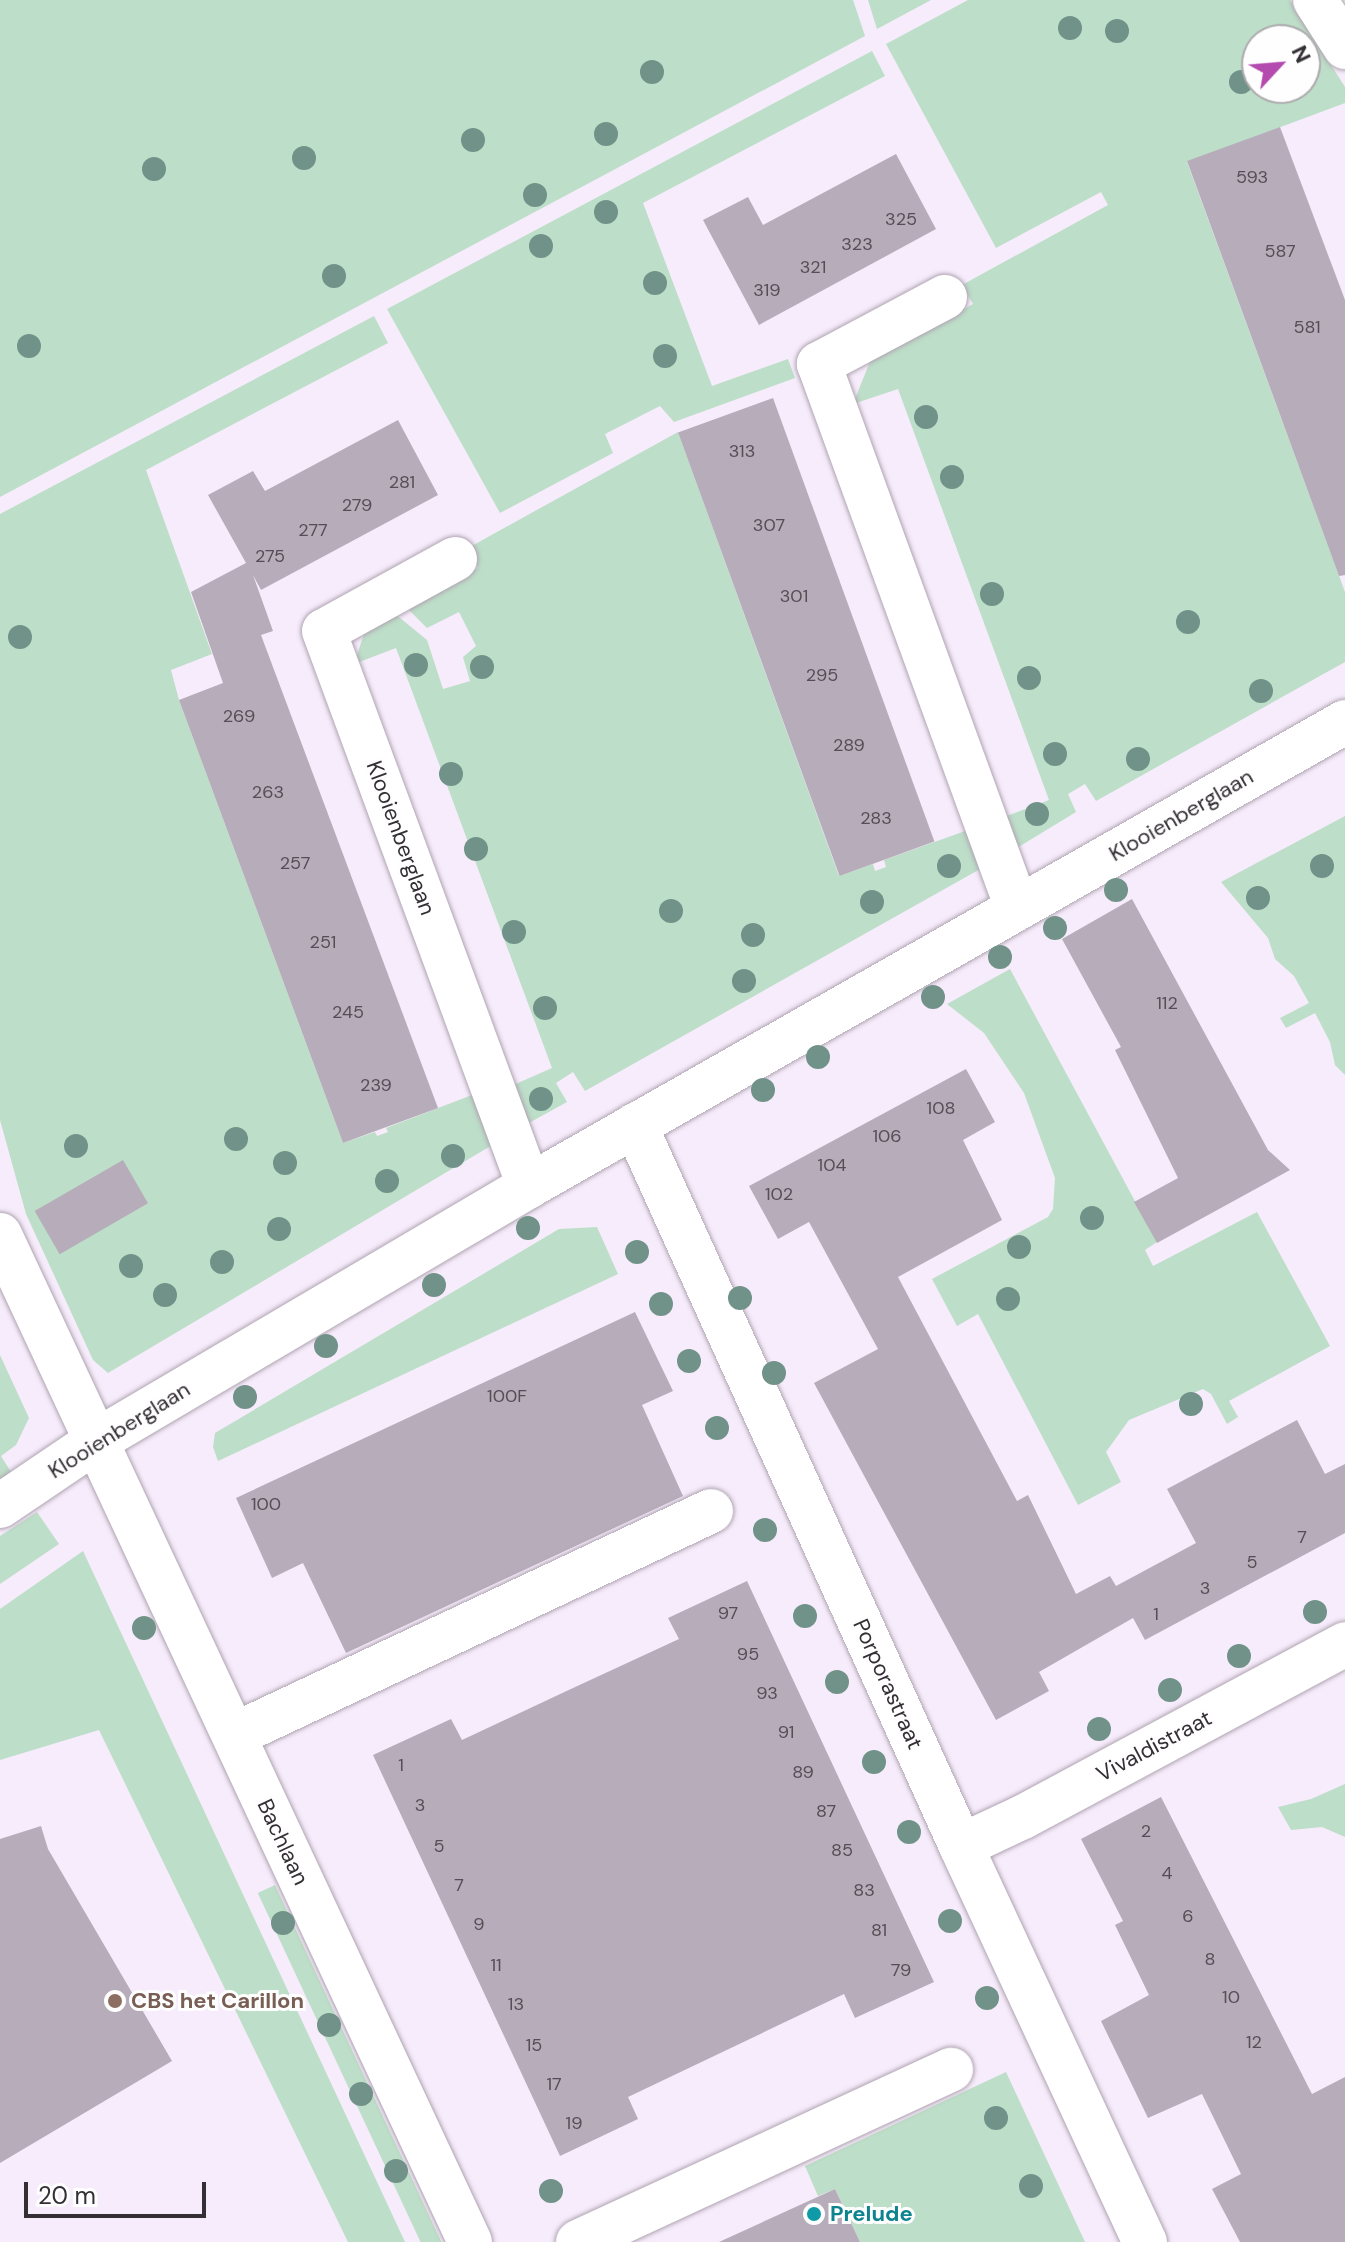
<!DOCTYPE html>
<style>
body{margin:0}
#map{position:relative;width:1345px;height:2242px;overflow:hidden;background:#f7ecfb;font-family:"DM Sans",sans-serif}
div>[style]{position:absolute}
.green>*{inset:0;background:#bddec8;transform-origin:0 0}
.building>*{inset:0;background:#b7acba;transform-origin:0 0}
.roads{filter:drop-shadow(0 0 2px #afa4b2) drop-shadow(0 0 2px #afa4b2)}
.minor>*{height:44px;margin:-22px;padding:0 22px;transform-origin:22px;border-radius:22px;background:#fff}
.trees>*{width:24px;height:24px;margin:-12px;border-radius:50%;background:#719288}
.dots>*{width:22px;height:22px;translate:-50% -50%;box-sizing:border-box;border:4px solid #fefefe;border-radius:50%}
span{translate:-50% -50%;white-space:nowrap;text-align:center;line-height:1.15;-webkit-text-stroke:6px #fefefe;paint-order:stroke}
.number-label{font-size:18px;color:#554e56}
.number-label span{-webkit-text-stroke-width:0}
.street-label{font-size:22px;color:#342f35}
.education-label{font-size:22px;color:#785e54;font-weight:700}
.left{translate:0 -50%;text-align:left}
.culture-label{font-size:22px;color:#0d838f;font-weight:700}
.north{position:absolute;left:1241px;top:24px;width:80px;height:80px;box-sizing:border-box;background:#fefefe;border:2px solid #adabae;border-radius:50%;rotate:64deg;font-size:22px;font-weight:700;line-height:32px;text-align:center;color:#342f35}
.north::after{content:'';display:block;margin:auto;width:28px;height:36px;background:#b44bae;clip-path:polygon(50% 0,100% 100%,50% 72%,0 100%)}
.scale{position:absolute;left:24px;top:2182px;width:182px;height:36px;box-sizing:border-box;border:4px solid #342f35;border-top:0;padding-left:10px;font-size:24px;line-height:28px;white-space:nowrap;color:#342f35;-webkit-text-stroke:6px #fefefe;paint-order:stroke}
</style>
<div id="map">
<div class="green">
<i style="clip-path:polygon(0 0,853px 0,865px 36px,0 497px)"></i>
<i style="clip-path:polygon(868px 0,931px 0,877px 29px)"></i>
<i style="clip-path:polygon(evenodd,968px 0,1290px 0,1345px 87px,1345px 103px,1187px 162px,1345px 592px,1345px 662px,1096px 801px,1085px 784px,1068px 794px,1076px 812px,1015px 849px,1004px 817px,1049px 800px,898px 389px,853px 404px,871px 359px,973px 304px,962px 285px,1108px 205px,1101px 192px,996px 248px,886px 44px,968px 0,1257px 40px,1305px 40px,1305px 88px,1257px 88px,1257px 40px)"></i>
<i style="clip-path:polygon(872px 51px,885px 76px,643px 203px,712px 386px,788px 359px,795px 378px,674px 422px,660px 406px,605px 434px,613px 453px,500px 513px,387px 309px)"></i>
<i style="clip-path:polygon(374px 316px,388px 343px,146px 470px,212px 654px,171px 670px,179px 700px,343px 1143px,375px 1132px,377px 1136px,388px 1132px,386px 1128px,472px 1095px,494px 1144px,108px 1373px,93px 1360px,26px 1214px,0 1120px,0 514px)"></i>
<i style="clip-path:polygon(678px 432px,839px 876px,873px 864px,875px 871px,886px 867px,884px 860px,968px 830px,982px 868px,585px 1091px,573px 1072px,556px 1083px,567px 1102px,527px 1124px,511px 1086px,552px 1068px,396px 648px,354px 664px,366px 628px,394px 613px,427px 640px,443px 689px,470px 681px,463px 657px,476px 646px,459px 612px,427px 628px,406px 607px,478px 568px,468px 548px)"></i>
<i style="clip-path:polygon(1345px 816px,1345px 1075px,1335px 1065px,1330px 1042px,1315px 1013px,1286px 1028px,1280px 1018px,1309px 1003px,1294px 976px,1275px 959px,1268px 938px,1221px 882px)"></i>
<i style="clip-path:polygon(1010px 969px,1157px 1242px,1145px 1250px,1153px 1266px,1257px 1212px,1330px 1346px,1229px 1401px,1238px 1417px,1227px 1424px,1211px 1394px,1203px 1389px,1129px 1420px,1106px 1452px,1121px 1482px,1078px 1505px,978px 1314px,957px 1326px,932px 1279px,1048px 1217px,1053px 1209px,1055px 1178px,1024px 1093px,984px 1033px,947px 1004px)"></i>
<i style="clip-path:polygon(597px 1227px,618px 1274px,218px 1461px,213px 1447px,215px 1433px,559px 1229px)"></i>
<i style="clip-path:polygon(0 1355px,29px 1418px,16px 1445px,1px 1456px,11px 1472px,0 1479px)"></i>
<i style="clip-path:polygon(37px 1512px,59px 1544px,0 1584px,0 1536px)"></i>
<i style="clip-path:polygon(83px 1551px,405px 2242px,348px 2242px,99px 1730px,0 1760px,0 1609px)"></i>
<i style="clip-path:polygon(1345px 1784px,1345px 1837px,1322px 1827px,1291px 1830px,1278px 1807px,1311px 1799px)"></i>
<i style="left:275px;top:1885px;width:394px;height:19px;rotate:65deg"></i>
<i style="clip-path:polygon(1006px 2072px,1085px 2242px,860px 2242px,835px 2189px,818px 2196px,805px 2166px)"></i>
</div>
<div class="building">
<i style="clip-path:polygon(1280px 127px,1345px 300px,1345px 575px,1339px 576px,1187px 161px)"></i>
<i style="clip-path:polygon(896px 154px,936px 229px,759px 325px,703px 220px,748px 197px,763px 225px)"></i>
<i style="left:773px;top:398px;width:472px;height:101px;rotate:70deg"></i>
<i style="clip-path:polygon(398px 420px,438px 495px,261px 590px,253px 575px,273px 631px,261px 635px,438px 1108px,343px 1143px,179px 700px,223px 683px,191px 592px,246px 563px,208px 495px,253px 471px,265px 491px)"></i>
<i style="clip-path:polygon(1132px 899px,1268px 1150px,1290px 1170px,1157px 1243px,1134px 1202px,1178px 1178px,1115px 1050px,1121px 1047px,1062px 939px)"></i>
<i style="clip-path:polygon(966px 1069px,995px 1122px,963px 1140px,1002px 1220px,898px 1277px,1017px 1501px,1028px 1495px,1076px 1594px,1110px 1576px,1116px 1586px,1196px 1543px,1167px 1489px,1297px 1420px,1325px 1474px,1345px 1464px,1345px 1533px,1145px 1640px,1133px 1618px,1039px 1672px,1049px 1691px,996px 1720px,814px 1383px,878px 1349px,809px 1222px,778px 1239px,749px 1186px)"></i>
<i style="left:123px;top:1160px;width:50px;height:102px;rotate:60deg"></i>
<i style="clip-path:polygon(635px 1312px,673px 1391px,642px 1405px,683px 1496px,346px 1653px,303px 1563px,272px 1578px,236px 1498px)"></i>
<i style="clip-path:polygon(747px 1581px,934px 1982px,855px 2018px,844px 1994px,628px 2097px,638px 2119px,560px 2156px,373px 1755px,451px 1719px,462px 1740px,573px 1688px,679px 1639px,668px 1618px)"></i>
<i style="clip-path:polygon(1161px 1797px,1312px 2094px,1345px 2077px,1345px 2242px,1240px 2242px,1212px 2189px,1241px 2174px,1202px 2094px,1148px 2118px,1101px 2021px,1149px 1995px,1115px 1925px,1123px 1921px,1081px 1839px)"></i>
<i style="clip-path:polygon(41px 1826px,48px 1849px,172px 2061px,0 2163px,0 1839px)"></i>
<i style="clip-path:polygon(835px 2189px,860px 2242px,719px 2242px)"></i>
</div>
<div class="roads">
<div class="minor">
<i style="left:1315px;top:0;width:56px;rotate:57.4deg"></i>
<i style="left:945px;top:297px;width:143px;rotate:152deg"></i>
<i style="left:819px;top:364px;width:579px;rotate:70deg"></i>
<i style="left:455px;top:559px;width:149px;rotate:151.2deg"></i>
<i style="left:324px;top:631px;width:592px;rotate:69.73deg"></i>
<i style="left:635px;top:1125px;width:791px;rotate:65.67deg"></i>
<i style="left:961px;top:1846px;width:437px;rotate:65.1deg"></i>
<i style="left:0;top:1235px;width:1111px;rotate:64.98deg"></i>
<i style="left:0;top:1506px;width:116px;rotate:-34.1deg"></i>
<i style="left:96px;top:1441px;width:503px;rotate:-30.49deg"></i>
<i style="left:529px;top:1186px;width:939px;rotate:-29.62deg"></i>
<i style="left:234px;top:1735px;width:527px;rotate:-25.15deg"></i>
<i style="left:961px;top:1846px;width:68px;rotate:-25.1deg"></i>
<i style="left:1023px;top:1817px;width:366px;rotate:-28.2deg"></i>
<i style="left:578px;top:2242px;width:411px;rotate:-24.8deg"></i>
</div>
</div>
<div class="trees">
<i style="left:1070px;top:28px"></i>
<i style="left:1117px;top:31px"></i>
<i style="left:652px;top:72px"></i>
<i style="left:1241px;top:82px"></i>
<i style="left:606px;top:134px"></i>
<i style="left:473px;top:140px"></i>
<i style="left:304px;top:158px"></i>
<i style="left:154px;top:169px"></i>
<i style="left:535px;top:195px"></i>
<i style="left:606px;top:212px"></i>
<i style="left:541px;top:246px"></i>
<i style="left:334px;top:276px"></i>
<i style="left:655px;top:283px"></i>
<i style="left:29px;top:346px"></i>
<i style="left:665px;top:356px"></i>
<i style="left:926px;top:417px"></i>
<i style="left:952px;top:477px"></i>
<i style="left:992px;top:594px"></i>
<i style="left:1188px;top:622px"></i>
<i style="left:20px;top:637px"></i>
<i style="left:416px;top:665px"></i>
<i style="left:482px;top:667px"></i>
<i style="left:1029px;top:678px"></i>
<i style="left:1261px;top:691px"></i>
<i style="left:1055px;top:754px"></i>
<i style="left:1138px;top:759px"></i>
<i style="left:451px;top:774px"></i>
<i style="left:1037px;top:814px"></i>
<i style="left:476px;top:849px"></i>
<i style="left:949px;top:866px"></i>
<i style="left:1322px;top:866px"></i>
<i style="left:1116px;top:890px"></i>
<i style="left:1258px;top:898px"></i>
<i style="left:872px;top:902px"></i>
<i style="left:671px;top:911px"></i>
<i style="left:1055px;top:928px"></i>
<i style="left:514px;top:932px"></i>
<i style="left:753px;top:935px"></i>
<i style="left:1000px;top:957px"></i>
<i style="left:744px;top:981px"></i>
<i style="left:933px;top:997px"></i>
<i style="left:545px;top:1008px"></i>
<i style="left:818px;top:1057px"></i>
<i style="left:763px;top:1090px"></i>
<i style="left:541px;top:1099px"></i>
<i style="left:236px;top:1139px"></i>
<i style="left:76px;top:1146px"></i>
<i style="left:453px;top:1156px"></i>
<i style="left:285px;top:1163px"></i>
<i style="left:387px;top:1181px"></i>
<i style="left:1092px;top:1218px"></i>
<i style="left:528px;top:1228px"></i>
<i style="left:279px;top:1229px"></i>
<i style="left:1019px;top:1247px"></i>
<i style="left:637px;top:1252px"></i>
<i style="left:222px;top:1262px"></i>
<i style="left:131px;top:1266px"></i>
<i style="left:434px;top:1285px"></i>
<i style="left:165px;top:1295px"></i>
<i style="left:740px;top:1298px"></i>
<i style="left:1008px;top:1299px"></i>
<i style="left:661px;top:1304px"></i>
<i style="left:326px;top:1346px"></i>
<i style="left:689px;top:1361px"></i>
<i style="left:774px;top:1373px"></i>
<i style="left:245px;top:1397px"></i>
<i style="left:1191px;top:1404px"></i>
<i style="left:717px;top:1428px"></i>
<i style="left:765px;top:1530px"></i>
<i style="left:1315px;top:1612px"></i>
<i style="left:805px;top:1616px"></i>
<i style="left:144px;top:1628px"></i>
<i style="left:1239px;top:1656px"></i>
<i style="left:837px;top:1682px"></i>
<i style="left:1170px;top:1690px"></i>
<i style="left:1099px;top:1729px"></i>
<i style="left:874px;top:1762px"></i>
<i style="left:909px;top:1832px"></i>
<i style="left:950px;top:1921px"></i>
<i style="left:283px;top:1923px"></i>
<i style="left:987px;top:1998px"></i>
<i style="left:329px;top:2025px"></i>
<i style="left:361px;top:2094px"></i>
<i style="left:996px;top:2118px"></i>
<i style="left:396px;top:2171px"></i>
<i style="left:1031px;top:2186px"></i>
<i style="left:551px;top:2191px"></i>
</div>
<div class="dots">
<i style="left:115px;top:2001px;background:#8d6e63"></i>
<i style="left:814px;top:2214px;background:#0f9aa8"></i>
</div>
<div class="number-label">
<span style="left:1252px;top:177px">593</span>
<span style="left:901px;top:219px">325</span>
<span style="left:857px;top:244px">323</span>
<span style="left:1280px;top:251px">587</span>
<span style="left:813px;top:267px">321</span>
<span style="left:767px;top:290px">319</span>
<span style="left:1307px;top:327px">581</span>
<span style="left:742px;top:451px">313</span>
<span style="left:402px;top:482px">281</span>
<span style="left:357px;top:505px">279</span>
<span style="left:769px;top:525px">307</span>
<span style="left:313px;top:530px">277</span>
<span style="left:270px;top:556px">275</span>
<span style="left:794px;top:596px">301</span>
<span style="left:822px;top:675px">295</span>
<span style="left:239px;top:716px">269</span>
<span style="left:849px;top:745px">289</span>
<span style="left:268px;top:792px">263</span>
<span style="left:876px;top:818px">283</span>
<span style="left:295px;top:863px">257</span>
<span style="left:323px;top:942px">251</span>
<span style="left:1167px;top:1003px">112</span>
<span style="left:348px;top:1012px">245</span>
<span style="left:376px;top:1085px">239</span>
<span style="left:941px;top:1108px">108</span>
<span style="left:887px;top:1136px">106</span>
<span style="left:832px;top:1165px">104</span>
<span style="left:779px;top:1194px">102</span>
<span style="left:507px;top:1396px">100F</span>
<span style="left:266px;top:1504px">100</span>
<span style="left:1302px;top:1537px">7</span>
<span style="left:1252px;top:1562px">5</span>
<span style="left:1205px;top:1588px">3</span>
<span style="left:728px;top:1613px">97</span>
<span style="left:1156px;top:1614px">1</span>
<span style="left:748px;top:1654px">95</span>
<span style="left:767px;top:1693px">93</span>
<span style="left:786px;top:1732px">91</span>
<span style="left:401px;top:1765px">1</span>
<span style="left:803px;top:1772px">89</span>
<span style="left:420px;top:1805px">3</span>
<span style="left:826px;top:1811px">87</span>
<span style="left:1146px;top:1831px">2</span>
<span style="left:439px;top:1846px">5</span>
<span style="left:842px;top:1850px">85</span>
<span style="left:1167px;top:1873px">4</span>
<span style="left:459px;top:1885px">7</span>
<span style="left:864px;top:1890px">83</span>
<span style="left:1188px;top:1916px">6</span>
<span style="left:479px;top:1924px">9</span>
<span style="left:879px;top:1930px">81</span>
<span style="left:1210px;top:1959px">8</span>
<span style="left:496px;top:1965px">11</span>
<span style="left:901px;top:1970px">79</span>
<span style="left:1231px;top:1997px">10</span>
<span style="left:516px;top:2004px">13</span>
<span style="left:1254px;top:2042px">12</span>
<span style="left:534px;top:2045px">15</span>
<span style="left:554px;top:2084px">17</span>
<span style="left:574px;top:2123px">19</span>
</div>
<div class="street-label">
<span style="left:1181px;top:815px;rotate:-30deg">Klooienberglaan</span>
<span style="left:401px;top:838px;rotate:70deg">Klooienberglaan</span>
<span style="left:119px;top:1430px;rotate:-32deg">Klooienberglaan</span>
<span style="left:888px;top:1684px;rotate:66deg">Porporastraat</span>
<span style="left:1154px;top:1746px;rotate:-28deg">Vivaldistraat</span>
<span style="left:283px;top:1842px;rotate:65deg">Bachlaan</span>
</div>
<div class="education-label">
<span class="left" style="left:131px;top:2001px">CBS het Carillon</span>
</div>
<div class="culture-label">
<span class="left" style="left:830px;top:2214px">Prelude</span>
</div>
<div class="north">N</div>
<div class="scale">20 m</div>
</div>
